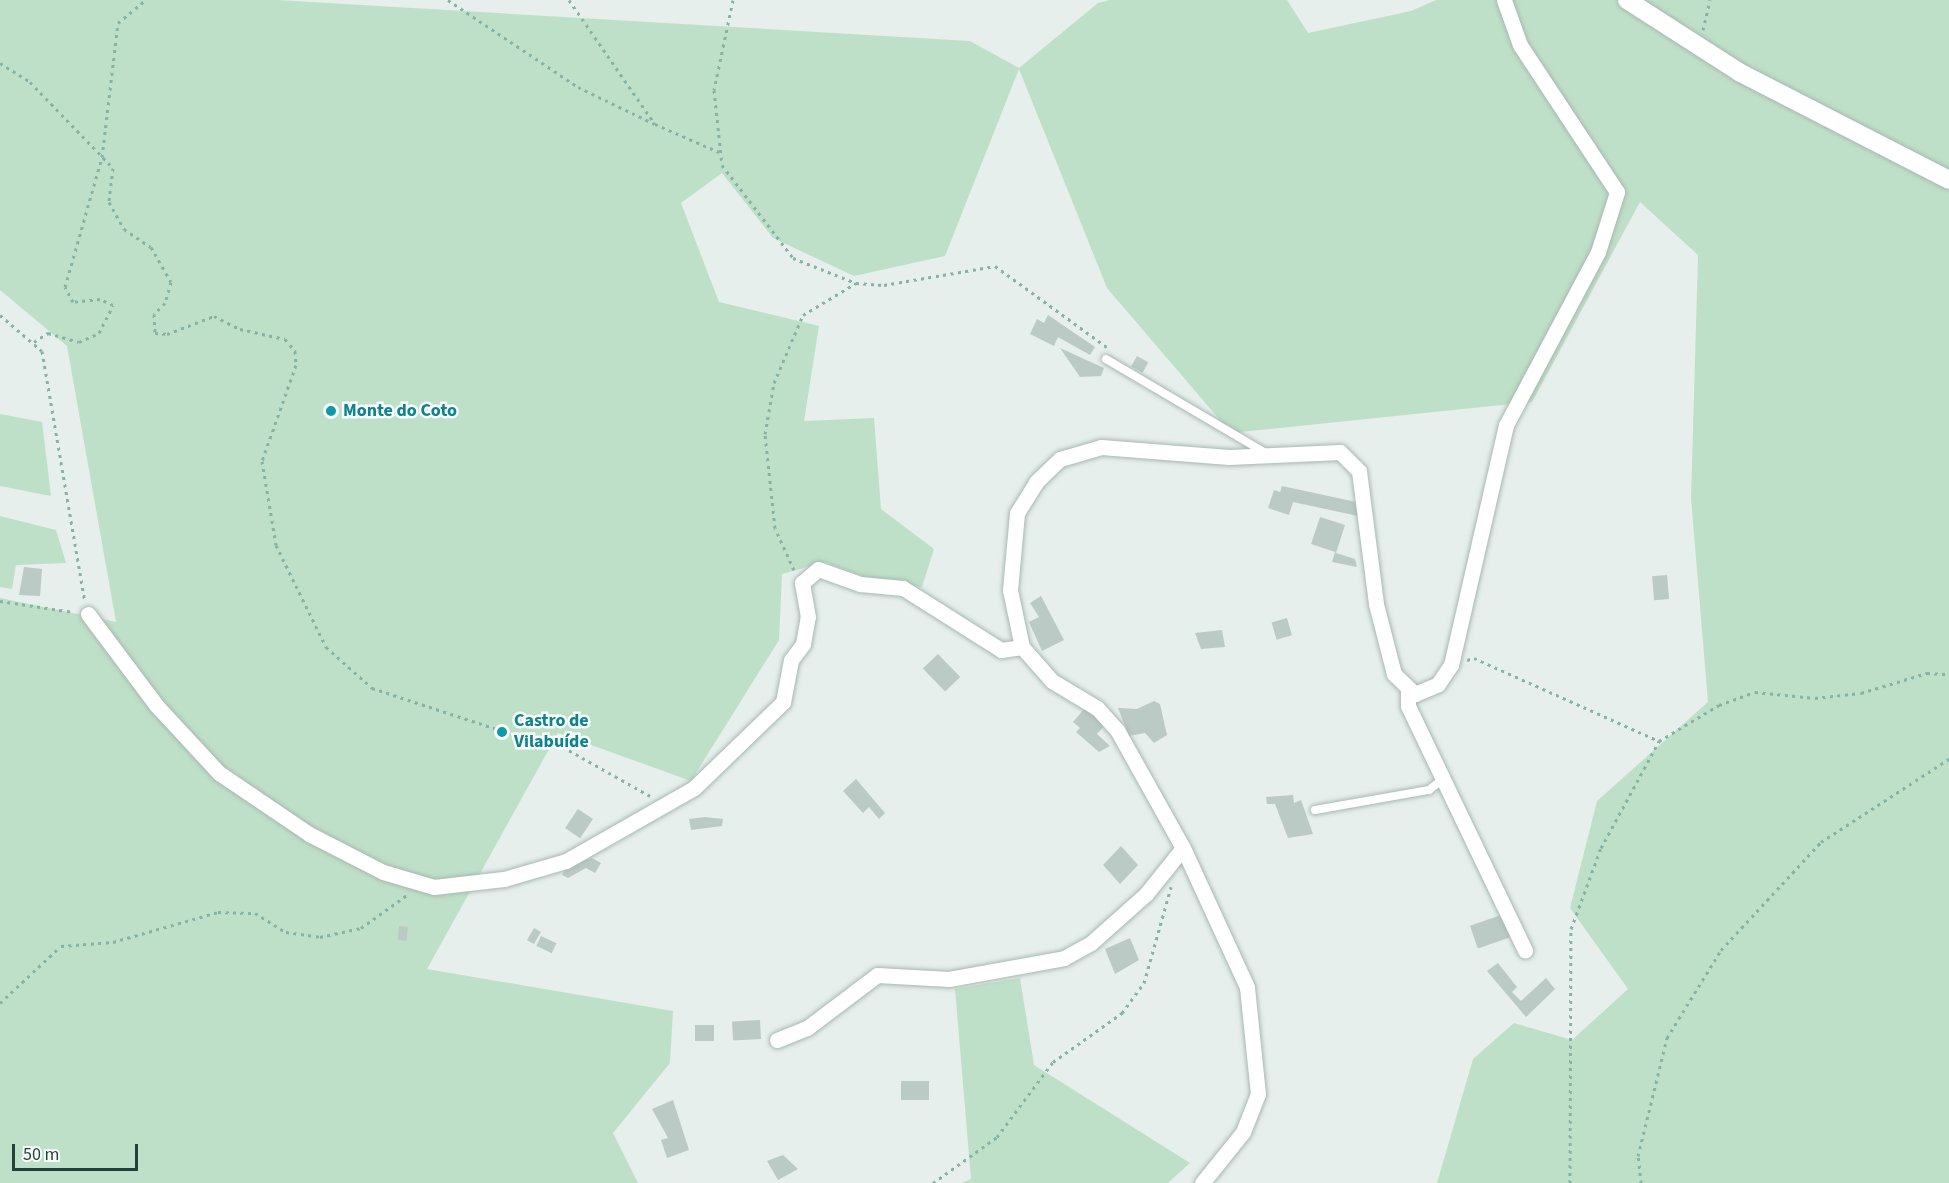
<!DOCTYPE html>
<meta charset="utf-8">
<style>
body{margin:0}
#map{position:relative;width:1949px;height:1183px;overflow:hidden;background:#e6efeb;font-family:"Source Sans 3",sans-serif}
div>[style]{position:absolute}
.green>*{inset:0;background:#bfe0c8}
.building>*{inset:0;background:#bbcac4;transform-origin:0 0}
.path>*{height:3px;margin-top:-1.5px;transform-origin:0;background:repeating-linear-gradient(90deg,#86b3a5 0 3px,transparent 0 7.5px)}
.roads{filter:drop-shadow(0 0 2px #a8b8b2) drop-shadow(0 0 2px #a8b8b2)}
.service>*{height:8px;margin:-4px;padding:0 4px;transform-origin:4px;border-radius:4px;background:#fff}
.minor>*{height:15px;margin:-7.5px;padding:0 7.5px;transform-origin:7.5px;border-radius:7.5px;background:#fff}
.secondary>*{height:18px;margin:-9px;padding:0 9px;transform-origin:9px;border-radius:9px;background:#fff}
.dots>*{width:16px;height:16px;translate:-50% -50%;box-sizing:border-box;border:3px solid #f7fbf9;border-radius:50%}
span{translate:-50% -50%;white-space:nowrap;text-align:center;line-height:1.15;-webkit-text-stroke:5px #f7fbf9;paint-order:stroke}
.culture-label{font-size:18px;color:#0d838f;font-weight:700}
.left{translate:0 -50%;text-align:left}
.scale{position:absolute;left:12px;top:1144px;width:126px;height:27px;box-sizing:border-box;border:3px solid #24423a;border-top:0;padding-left:8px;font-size:18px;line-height:21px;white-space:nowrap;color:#24423a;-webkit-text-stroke:4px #f7fbf9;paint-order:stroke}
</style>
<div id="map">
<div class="green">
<i style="clip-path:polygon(0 0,277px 0,970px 41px,1019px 68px,1098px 3px,1110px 0,1287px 0,1308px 33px,1411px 11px,1436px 0,1949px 0,1949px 1183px,1437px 1183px,1473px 1059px,1514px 1023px,1572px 1040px,1628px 989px,1570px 908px,1597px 801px,1708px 702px,1691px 498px,1698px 255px,1640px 202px,1532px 402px,1231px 433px,1107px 288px,1019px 69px,945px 256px,854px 276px,773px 238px,722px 173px,681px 203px,719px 302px,819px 326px,804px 421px,874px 418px,881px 509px,934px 549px,922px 587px,867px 578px,825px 562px,782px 574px,779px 640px,691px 781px,558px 733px,427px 969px,673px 1011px,670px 1063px,613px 1133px,638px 1183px,0 1183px,0 598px,116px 622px,67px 346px,0 290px)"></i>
<i style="clip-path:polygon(0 414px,42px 422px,51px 496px,0 486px)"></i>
<i style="clip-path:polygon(0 516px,56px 530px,66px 563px,16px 565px,12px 589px,0 587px)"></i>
<i style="clip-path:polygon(1020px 978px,1034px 1065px,1190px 1163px,1168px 1183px,962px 1183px,971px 1179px,955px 989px)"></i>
</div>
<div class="building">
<i style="clip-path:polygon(1048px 315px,1095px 347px,1090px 355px,1058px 337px,1054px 346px,1030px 334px,1037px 319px,1044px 323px)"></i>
<i style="clip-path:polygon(1060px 348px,1104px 368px,1101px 376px,1080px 377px)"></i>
<i style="left:1137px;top:356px;width:13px;height:12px;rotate:29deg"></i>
<i style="clip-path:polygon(1282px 486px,1356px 502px,1358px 516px,1293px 502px,1289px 515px,1268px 508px,1274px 490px,1280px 492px)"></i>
<i style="clip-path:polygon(1320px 517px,1345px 525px,1336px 553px,1355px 559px,1357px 567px,1332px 562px,1335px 552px,1311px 544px)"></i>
<i style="clip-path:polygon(24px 567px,42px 569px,40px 596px,19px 595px)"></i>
<i style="left:1667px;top:575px;width:24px;height:15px;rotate:85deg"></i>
<i style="clip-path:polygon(1041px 596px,1064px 640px,1042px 651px,1029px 622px,1039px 617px,1030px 603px)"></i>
<i style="left:1287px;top:618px;width:18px;height:16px;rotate:74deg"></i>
<i style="clip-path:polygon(1222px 630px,1225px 647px,1201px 649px,1195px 633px)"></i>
<i style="left:938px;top:654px;width:32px;height:21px;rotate:46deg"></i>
<i style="clip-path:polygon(1154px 701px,1160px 704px,1167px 735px,1154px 743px,1145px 733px,1129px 736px,1118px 708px,1137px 709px)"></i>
<i style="clip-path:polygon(1084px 709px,1105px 725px,1097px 734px,1110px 746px,1099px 752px,1076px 732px,1080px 728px,1073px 722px)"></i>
<i style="clip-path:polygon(856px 779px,885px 813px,879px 819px,869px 807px,863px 813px,843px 791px)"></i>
<i style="clip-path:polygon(1293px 795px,1294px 803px,1301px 800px,1313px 834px,1288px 838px,1275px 804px,1267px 804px,1266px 797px)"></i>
<i style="left:578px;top:809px;width:18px;height:23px;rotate:34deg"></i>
<i style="clip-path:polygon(689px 819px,705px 817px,723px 819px,722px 826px,691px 830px)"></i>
<i style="clip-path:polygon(1121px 846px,1138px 865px,1120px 884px,1103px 865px)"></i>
<i style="clip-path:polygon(592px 858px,601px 863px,595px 873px,586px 868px,568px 878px,562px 875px,566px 867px)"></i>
<i style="left:1504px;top:914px;width:24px;height:36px;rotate:71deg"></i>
<i style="left:399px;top:926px;width:9px;height:14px;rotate:6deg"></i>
<i style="left:534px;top:928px;width:8px;height:14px;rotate:30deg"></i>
<i style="left:541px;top:936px;width:17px;height:11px;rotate:25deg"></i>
<i style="clip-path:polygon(1130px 938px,1139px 960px,1115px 974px,1105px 949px)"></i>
<i style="clip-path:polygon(1498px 963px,1517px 987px,1512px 992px,1521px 1001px,1546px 978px,1555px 989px,1526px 1017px,1487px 971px)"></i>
<i style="left:760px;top:1020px;width:19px;height:28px;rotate:87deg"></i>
<i style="left:714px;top:1025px;width:16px;height:19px;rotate:90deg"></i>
<i style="left:901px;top:1081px;width:28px;height:19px"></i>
<i style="clip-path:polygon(673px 1100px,689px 1150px,667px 1158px,661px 1140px,668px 1138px,652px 1109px)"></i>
<i style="clip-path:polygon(783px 1155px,798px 1169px,778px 1180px,767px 1161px)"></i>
</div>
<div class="path">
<i style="left:448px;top:0;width:156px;rotate:33.8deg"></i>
<i style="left:578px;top:87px;width:85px;rotate:25.7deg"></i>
<i style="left:569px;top:0;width:151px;rotate:55.3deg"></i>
<i style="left:655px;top:124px;width:70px;rotate:23.6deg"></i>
<i style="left:733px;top:0;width:92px;rotate:101.9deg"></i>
<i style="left:714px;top:90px;width:75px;rotate:83.9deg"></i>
<i style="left:722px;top:165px;width:117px;rotate:52.6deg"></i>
<i style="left:793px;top:258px;width:68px;rotate:21.6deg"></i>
<i style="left:1703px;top:30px;width:31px;rotate:-77deg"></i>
<i style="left:0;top:63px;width:36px;rotate:32deg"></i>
<i style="left:30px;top:82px;width:120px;rotate:46deg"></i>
<i style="left:113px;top:168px;width:34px;rotate:97deg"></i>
<i style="left:109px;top:202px;width:31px;rotate:61deg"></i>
<i style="left:124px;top:229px;width:32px;rotate:34deg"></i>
<i style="left:151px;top:247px;width:40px;rotate:60.3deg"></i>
<i style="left:171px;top:282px;width:22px;rotate:106deg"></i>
<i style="left:165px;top:303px;width:16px;rotate:135deg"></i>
<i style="left:154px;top:314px;width:19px;rotate:87deg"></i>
<i style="left:155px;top:333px;width:12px;rotate:5deg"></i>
<i style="left:167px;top:334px;width:50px;rotate:-21deg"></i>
<i style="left:214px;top:316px;width:29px;rotate:27deg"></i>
<i style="left:240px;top:329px;width:46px;rotate:12.5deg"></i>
<i style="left:285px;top:339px;width:16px;rotate:50deg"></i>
<i style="left:295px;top:351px;width:14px;rotate:86deg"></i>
<i style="left:296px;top:365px;width:102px;rotate:109.5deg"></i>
<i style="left:262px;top:461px;width:85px;rotate:80.5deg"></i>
<i style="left:276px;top:545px;width:114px;rotate:63.9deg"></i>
<i style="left:326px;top:647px;width:62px;rotate:41.7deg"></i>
<i style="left:372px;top:688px;width:151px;rotate:18.2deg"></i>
<i style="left:515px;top:735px;width:42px;rotate:11deg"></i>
<i style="left:556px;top:743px;width:108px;rotate:29.4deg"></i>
<i style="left:0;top:315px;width:55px;rotate:40.6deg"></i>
<i style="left:42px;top:351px;width:251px;rotate:80.3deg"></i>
<i style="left:34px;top:342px;width:17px;rotate:-33deg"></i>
<i style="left:48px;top:333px;width:32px;rotate:16deg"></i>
<i style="left:79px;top:342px;width:22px;rotate:-24deg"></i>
<i style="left:99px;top:333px;width:31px;rotate:-63deg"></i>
<i style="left:113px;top:305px;width:14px;rotate:-155deg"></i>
<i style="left:100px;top:299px;width:27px;rotate:174deg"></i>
<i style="left:73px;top:302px;width:17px;rotate:-118deg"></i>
<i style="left:65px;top:287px;width:135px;rotate:-74.1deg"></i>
<i style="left:102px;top:157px;width:135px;rotate:-83.2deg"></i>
<i style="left:118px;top:23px;width:35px;rotate:-40deg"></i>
<i style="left:794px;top:570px;width:46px;rotate:-114.3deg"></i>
<i style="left:775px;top:528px;width:95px;rotate:-96.1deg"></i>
<i style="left:765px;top:434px;width:52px;rotate:-80deg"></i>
<i style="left:774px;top:383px;width:74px;rotate:-66.9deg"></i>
<i style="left:803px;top:315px;width:62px;rotate:-31.1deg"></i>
<i style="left:856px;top:283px;width:28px;rotate:4deg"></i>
<i style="left:884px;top:285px;width:113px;rotate:-9.7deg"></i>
<i style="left:995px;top:266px;width:138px;rotate:35.9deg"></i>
<i style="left:0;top:601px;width:74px;rotate:8.6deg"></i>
<i style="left:1467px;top:660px;width:7px;rotate:-16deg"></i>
<i style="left:1474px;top:658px;width:203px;rotate:24.2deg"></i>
<i style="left:1659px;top:741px;width:70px;rotate:-31deg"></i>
<i style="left:1719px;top:705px;width:38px;rotate:-20deg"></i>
<i style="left:1755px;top:692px;width:60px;rotate:5.7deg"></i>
<i style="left:1815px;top:698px;width:46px;rotate:-6.2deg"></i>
<i style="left:1861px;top:693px;width:69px;rotate:-16.9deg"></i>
<i style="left:1927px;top:673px;width:22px;rotate:3deg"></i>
<i style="left:0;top:1003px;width:83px;rotate:-43.1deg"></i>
<i style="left:61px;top:946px;width:52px;rotate:-4.4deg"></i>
<i style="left:113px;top:942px;width:109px;rotate:-15.9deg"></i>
<i style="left:218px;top:912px;width:37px;rotate:2deg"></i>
<i style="left:255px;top:913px;width:36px;rotate:32deg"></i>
<i style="left:286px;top:932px;width:34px;rotate:8deg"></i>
<i style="left:320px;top:937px;width:42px;rotate:-12.4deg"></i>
<i style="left:361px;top:928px;width:57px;rotate:-35.7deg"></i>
<i style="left:933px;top:1183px;width:79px;rotate:-35.7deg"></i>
<i style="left:997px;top:1137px;width:94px;rotate:-53.3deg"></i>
<i style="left:1053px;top:1062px;width:85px;rotate:-35.4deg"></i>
<i style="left:1122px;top:1013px;width:37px;rotate:-54deg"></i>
<i style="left:1144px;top:983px;width:100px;rotate:-74.3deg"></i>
<i style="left:1570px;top:1183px;width:254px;rotate:-89.8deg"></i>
<i style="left:1571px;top:929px;width:86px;rotate:-69.7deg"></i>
<i style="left:1601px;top:848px;width:122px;rotate:-61.5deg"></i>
<i style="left:1641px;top:1183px;width:27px;rotate:-96deg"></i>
<i style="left:1638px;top:1156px;width:122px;rotate:-76.2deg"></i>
<i style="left:1667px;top:1038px;width:103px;rotate:-58.5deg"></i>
<i style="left:1721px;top:950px;width:147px;rotate:-47.2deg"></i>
<i style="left:1821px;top:842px;width:153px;rotate:-33deg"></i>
</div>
<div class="roads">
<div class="service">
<i style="left:1106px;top:359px;width:183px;rotate:30.5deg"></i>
<i style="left:1315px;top:810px;width:116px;rotate:-10deg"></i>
<i style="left:1429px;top:790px;width:18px;rotate:-38deg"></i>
</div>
<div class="minor">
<i style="left:88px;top:614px;width:114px;rotate:53.2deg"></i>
<i style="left:156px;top:705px;width:93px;rotate:47.2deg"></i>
<i style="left:219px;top:773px;width:109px;rotate:34.1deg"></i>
<i style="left:309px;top:834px;width:83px;rotate:27.2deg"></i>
<i style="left:383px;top:872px;width:53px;rotate:16.4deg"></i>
<i style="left:434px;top:887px;width:70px;rotate:-6.5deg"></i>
<i style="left:504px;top:879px;width:65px;rotate:-16.2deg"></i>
<i style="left:566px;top:861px;width:147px;rotate:-29.7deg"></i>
<i style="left:694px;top:788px;width:124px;rotate:-44deg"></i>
<i style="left:783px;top:702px;width:43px;rotate:-79.2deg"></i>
<i style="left:791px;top:660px;width:20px;rotate:-53deg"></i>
<i style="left:803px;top:644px;width:27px;rotate:-80deg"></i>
<i style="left:808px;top:617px;width:35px;rotate:-100deg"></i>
<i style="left:802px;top:583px;width:21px;rotate:-41deg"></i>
<i style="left:818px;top:569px;width:45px;rotate:19.7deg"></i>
<i style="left:860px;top:584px;width:43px;rotate:5.3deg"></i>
<i style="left:903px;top:588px;width:116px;rotate:32.3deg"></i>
<i style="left:1001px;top:650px;width:21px;rotate:-8deg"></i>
<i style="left:1408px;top:692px;width:14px;rotate:90deg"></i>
<i style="left:1408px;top:706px;width:271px;rotate:64.4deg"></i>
<i style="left:777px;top:1040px;width:32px;rotate:-22deg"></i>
<i style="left:807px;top:1028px;width:88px;rotate:-37.1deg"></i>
<i style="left:877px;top:975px;width:72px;rotate:3.2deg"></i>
<i style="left:949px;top:979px;width:117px;rotate:-10.3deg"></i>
<i style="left:1064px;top:958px;width:31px;rotate:-29deg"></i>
<i style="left:1091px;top:943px;width:74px;rotate:-41.7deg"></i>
<i style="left:1146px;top:894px;width:59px;rotate:-51.2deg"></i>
<i style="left:1202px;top:1183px;width:65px;rotate:-51.2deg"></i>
<i style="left:1243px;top:1132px;width:41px;rotate:-68.5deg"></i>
<i style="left:1258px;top:1094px;width:108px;rotate:-95.9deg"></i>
<i style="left:1247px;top:987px;width:153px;rotate:-114.7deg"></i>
<i style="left:1183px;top:848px;width:135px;rotate:-119.2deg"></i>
<i style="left:1117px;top:730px;width:30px;rotate:-132deg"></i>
<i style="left:1097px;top:708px;width:52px;rotate:-149deg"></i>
<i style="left:1052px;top:681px;width:45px;rotate:-131.4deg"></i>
<i style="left:1022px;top:647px;width:58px;rotate:-101.9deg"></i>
<i style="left:1010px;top:590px;width:77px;rotate:-84.8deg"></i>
<i style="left:1017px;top:513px;width:36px;rotate:-58deg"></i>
<i style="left:1036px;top:482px;width:33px;rotate:-44deg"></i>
<i style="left:1060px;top:459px;width:43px;rotate:-16.3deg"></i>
<i style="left:1101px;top:447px;width:128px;rotate:4.5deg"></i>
<i style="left:1229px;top:457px;width:111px;rotate:-2.6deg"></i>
<i style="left:1340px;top:452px;width:27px;rotate:45deg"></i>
<i style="left:1359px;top:471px;width:134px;rotate:82.7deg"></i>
<i style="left:1376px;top:604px;width:72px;rotate:75.6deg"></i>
<i style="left:1394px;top:674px;width:29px;rotate:44deg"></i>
<i style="left:1415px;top:694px;width:25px;rotate:-23deg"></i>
<i style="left:1438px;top:684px;width:23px;rotate:-56deg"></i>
<i style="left:1451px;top:665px;width:246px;rotate:-77.1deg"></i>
<i style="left:1506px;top:425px;width:196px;rotate:-62deg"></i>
<i style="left:1598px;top:252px;width:63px;rotate:-72.4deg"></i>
<i style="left:1617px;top:192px;width:176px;rotate:-123.4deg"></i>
<i style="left:1520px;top:45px;width:48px;rotate:-109.6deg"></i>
</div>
<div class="secondary">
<i style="left:1627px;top:0;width:133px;rotate:32.7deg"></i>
<i style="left:1739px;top:72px;width:236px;rotate:27.2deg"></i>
</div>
</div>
<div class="dots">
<i style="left:331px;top:411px;background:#0f9aa8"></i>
<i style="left:502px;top:732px;background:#0f9aa8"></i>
</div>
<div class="culture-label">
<span class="left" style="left:343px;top:411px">Monte do Coto</span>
<span class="left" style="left:514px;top:732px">Castro de<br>Vilabuíde</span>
</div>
<div class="scale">50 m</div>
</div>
